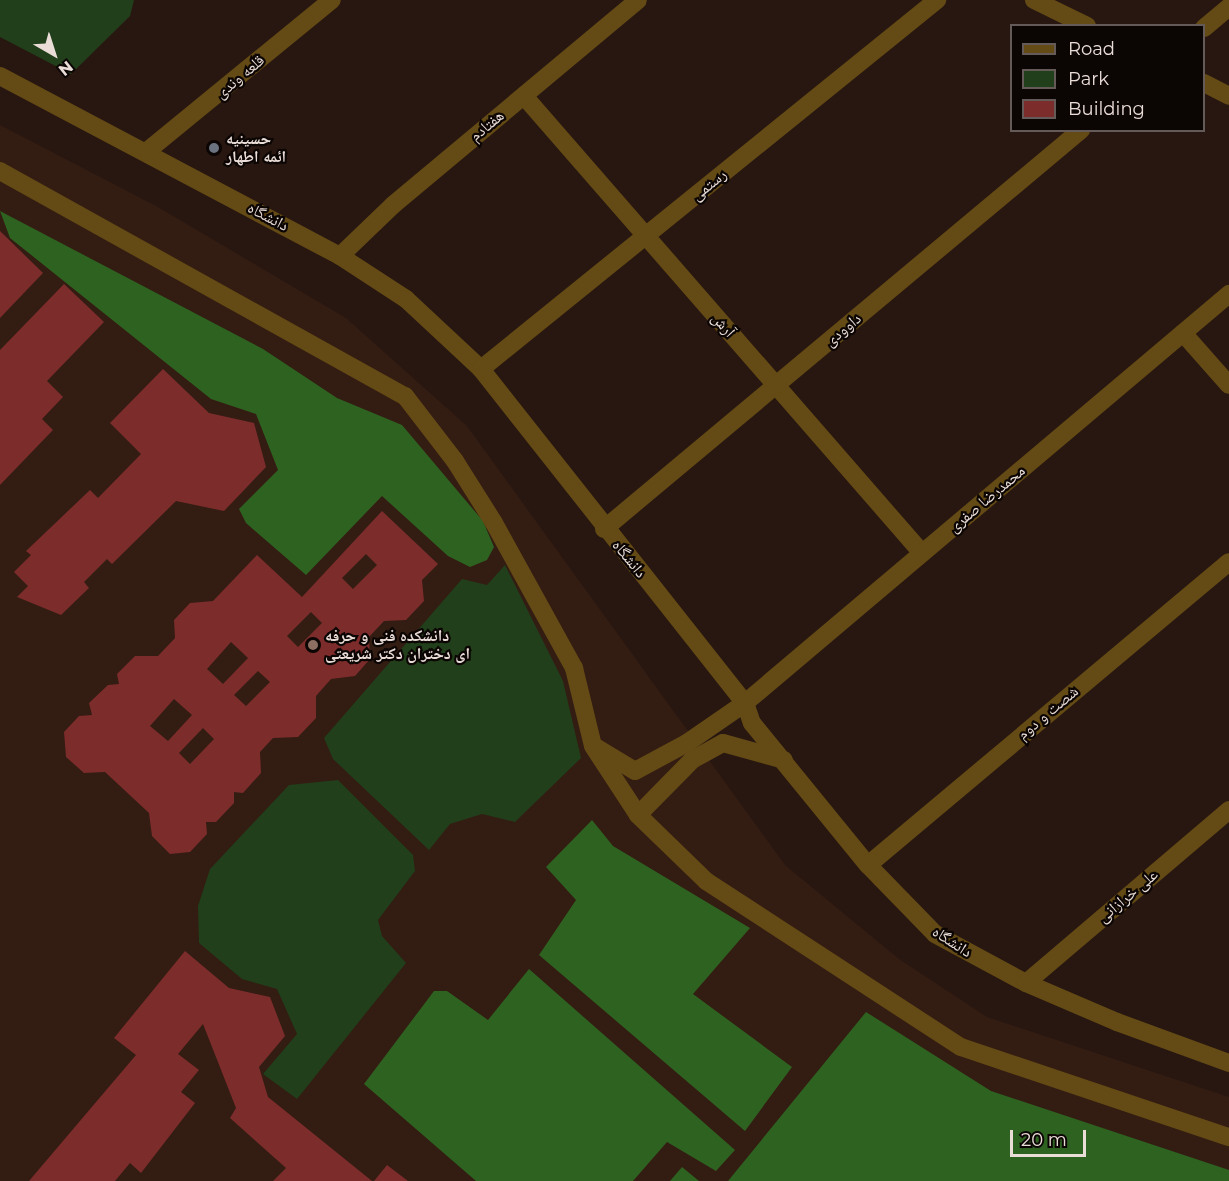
<!DOCTYPE html>
<meta charset="utf-8">
<style>
body{margin:0}
#map{position:relative;width:1229px;height:1181px;overflow:hidden;background:#281710;font-family:Montserrat,"Noto Naskh Arabic",sans-serif}
div>[style]{position:absolute}
.built>*{inset:0;background:#331c12}
.green>*{inset:0;background:#213f1a}
.forest>*{inset:0;background:#2e6220}
.building>*{inset:0;background:#7c2c2b}
.minor>*{height:18px;margin:-9px;padding:0 9px;transform-origin:9px;border-radius:9px;background:#644a14}
.dots>*{width:16px;height:16px;translate:-50% -50%;box-sizing:border-box;border:3px solid #0b0503;border-radius:50%}
span{translate:-50% -50%;white-space:nowrap;text-align:center;line-height:1.15;-webkit-text-stroke:4.5px #0b0503;paint-order:stroke}
.street-label{font-size:16px;color:#eaddd8}
.poi-label{font-size:16px;color:#eaddd8;font-weight:700}
.left{translate:0 -50%;text-align:left}
.legend{position:absolute;left:1010px;top:24px;width:195px;height:108px;box-sizing:border-box;background:#0b0503;border:2px solid #645b58;margin:0;padding:8px 10px;list-style:none;font-size:18px;color:#eaddd8}
.legend li{display:flex;align-items:center;gap:12px;height:30px}
.legend b{width:30px;border:2px solid #645b58}
.north{position:absolute;left:24px;top:24px;width:60px;height:60px;-webkit-text-stroke:4px #0b0503;paint-order:stroke;rotate:141deg;font-size:16px;font-weight:700;line-height:24px;text-align:center;color:#eaddd8}
.north::after{content:'';display:block;margin:auto;width:21px;height:27px;background:#eaddd8;clip-path:polygon(50% 0,100% 100%,50% 72%,0 100%)}
.scale{position:absolute;left:1010px;top:1130px;width:76px;height:27px;box-sizing:border-box;border:3px solid #eaddd8;border-top:0;padding-left:8px;font-size:18px;line-height:21px;white-space:nowrap;color:#eaddd8;-webkit-text-stroke:4px #0b0503;paint-order:stroke}
</style>
<div id="map">
<div class="built">
<i style="clip-path:polygon(0 125px,158px 207px,346px 318px,467px 426px,785px 865px,899px 959px,987px 1017px,1229px 1097px,1229px 1181px,0 1181px)"></i>
</div>
<div class="green">
<i style="clip-path:polygon(0 0,134px 0,130px 16px,71px 74px,0 37px)"></i>
<i style="clip-path:polygon(505px 565px,563px 681px,581px 758px,515px 822px,482px 814px,450px 824px,429px 850px,333px 759px,324px 738px,462px 579px,487px 585px)"></i>
<i style="clip-path:polygon(338px 780px,413px 855px,415px 871px,378px 920px,382px 936px,406px 963px,297px 1099px,263px 1074px,297px 1034px,277px 989px,242px 979px,199px 943px,198px 906px,210px 869px,289px 785px)"></i>
</div>
<div class="forest">
<i style="clip-path:polygon(0 211px,263px 349px,337px 398px,402px 425px,483px 521px,494px 547px,487px 560px,470px 567px,448px 556px,382px 496px,306px 575px,246px 523px,239px 509px,278px 470px,256px 414px,211px 399px,10px 238px)"></i>
<i style="clip-path:polygon(592px 820px,613px 846px,750px 928px,693px 994px,792px 1067px,745px 1131px,539px 955px,576px 900px,546px 867px)"></i>
<i style="clip-path:polygon(529px 969px,735px 1150px,716px 1171px,667px 1142px,633px 1181px,476px 1181px,364px 1084px,434px 991px,447px 991px,488px 1020px)"></i>
<i style="clip-path:polygon(866px 1012px,991px 1091px,1229px 1170px,1229px 1181px,728px 1181px)"></i>
<i style="clip-path:polygon(682px 1167px,699px 1181px,670px 1181px)"></i>
</div>
<div class="building">
<i style="clip-path:polygon(0 231px,43px 273px,0 318px)"></i>
<i style="clip-path:polygon(64px 284px,104px 322px,47px 381px,63px 397px,42px 419px,53px 430px,0 485px,0 350px)"></i>
<i style="clip-path:polygon(163px 369px,209px 413px,254px 423px,266px 467px,224px 511px,176px 501px,112px 564px,107px 559px,84px 582px,89px 588px,61px 615px,17px 597px,28px 586px,14px 572px,31px 555px,26px 551px,90px 490px,98px 498px,141px 454px,110px 423px)"></i>
<i style="clip-path:polygon(evenodd,382px 511px,438px 564px,422px 580px,424px 601px,406px 620px,384px 621px,369px 637px,370px 659px,355px 676px,331px 679px,316px 696px,316px 718px,298px 737px,273px 738px,260px 752px,261px 773px,243px 793px,234px 792px,234px 803px,216px 822px,206px 822px,207px 834px,190px 852px,170px 854px,152px 836px,149px 813px,105px 772px,84px 773px,66px 757px,64px 732px,79px 716px,92px 715px,89px 703px,108px 685px,119px 684px,117px 674px,135px 656px,158px 656px,175px 638px,174px 620px,190px 603px,213px 601px,257px 555px,302px 597px,382px 511px,366px 554px,377px 565px,353px 589px,342px 578px,366px 554px,382px 511px,311px 612px,322px 623px,298px 647px,287px 636px,311px 612px,382px 511px,231px 642px,248px 658px,223px 684px,207px 669px,231px 642px,382px 511px,258px 671px,270px 682px,246px 706px,234px 695px,258px 671px,382px 511px,174px 699px,192px 715px,168px 741px,150px 726px,174px 699px,382px 511px,203px 728px,214px 739px,190px 764px,179px 753px,203px 728px)"></i>
<i style="clip-path:polygon(185px 951px,229px 988px,270px 997px,285px 1036px,259px 1067px,268px 1097px,372px 1181px,273px 1181px,286px 1168px,230px 1118px,236px 1108px,203px 1024px,178px 1054px,199px 1070px,181px 1092px,195px 1103px,141px 1173px,130px 1163px,115px 1181px,29px 1181px,136px 1055px,114px 1038px)"></i>
<i style="clip-path:polygon(387px 1165px,408px 1181px,374px 1181px)"></i>
</div>
<div class="minor">
<i style="left:1034px;top:0;width:59px;rotate:26.1deg"></i>
<i style="left:1204px;top:28px;width:33px;rotate:-40deg"></i>
<i style="left:0;top:76px;width:385px;rotate:27.9deg"></i>
<i style="left:340px;top:256px;width:79px;rotate:33.1deg"></i>
<i style="left:406px;top:299px;width:103px;rotate:43deg"></i>
<i style="left:481px;top:369px;width:426px;rotate:51.7deg"></i>
<i style="left:745px;top:703px;width:21px;rotate:71deg"></i>
<i style="left:752px;top:723px;width:183px;rotate:50.8deg"></i>
<i style="left:868px;top:865px;width:96px;rotate:45.8deg"></i>
<i style="left:935px;top:934px;width:103px;rotate:28.3deg"></i>
<i style="left:1026px;top:983px;width:99px;rotate:23.2deg"></i>
<i style="left:1117px;top:1022px;width:119px;rotate:20.1deg"></i>
<i style="left:1204px;top:83px;width:28px;rotate:27deg"></i>
<i style="left:524px;top:96px;width:606px;rotate:48.95deg"></i>
<i style="left:146px;top:152px;width:240px;rotate:-39.3deg"></i>
<i style="left:0;top:171px;width:463px;rotate:29.1deg"></i>
<i style="left:405px;top:396px;width:82px;rotate:52.4deg"></i>
<i style="left:455px;top:461px;width:73px;rotate:57.8deg"></i>
<i style="left:494px;top:523px;width:166px;rotate:61.1deg"></i>
<i style="left:574px;top:668px;width:80px;rotate:76.3deg"></i>
<i style="left:593px;top:746px;width:82px;rotate:56.9deg"></i>
<i style="left:638px;top:815px;width:95px;rotate:44.1deg"></i>
<i style="left:706px;top:881px;width:304px;rotate:33.1deg"></i>
<i style="left:961px;top:1047px;width:283px;rotate:18.6deg"></i>
<i style="left:340px;top:256px;width:74px;rotate:-43.9deg"></i>
<i style="left:393px;top:205px;width:319px;rotate:-39.9deg"></i>
<i style="left:1183px;top:333px;width:69px;rotate:48.5deg"></i>
<i style="left:481px;top:369px;width:587px;rotate:-38.98deg"></i>
<i style="left:604px;top:529px;width:622px;rotate:-39.91deg"></i>
<i style="left:597px;top:748px;width:44px;rotate:31.2deg"></i>
<i style="left:635px;top:771px;width:59px;rotate:-28.3deg"></i>
<i style="left:687px;top:743px;width:70px;rotate:-34.6deg"></i>
<i style="left:745px;top:703px;width:634px;rotate:-40.2deg"></i>
<i style="left:638px;top:815px;width:77px;rotate:-45.5deg"></i>
<i style="left:692px;top:760px;width:35px;rotate:-29deg"></i>
<i style="left:723px;top:743px;width:63px;rotate:15.6deg"></i>
<i style="left:868px;top:865px;width:471px;rotate:-40deg"></i>
<i style="left:1026px;top:983px;width:267px;rotate:-40.4deg"></i>
</div>
<div class="dots">
<i style="left:214px;top:148px;background:#6b7280"></i>
<i style="left:313px;top:645px;background:#8d6e63"></i>
</div>
<div class="street-label">
<span style="left:240px;top:77px;rotate:-40deg">قلعه وندی</span>
<span style="left:487px;top:126px;rotate:-40deg">هفتادم</span>
<span style="left:709px;top:185px;rotate:-39deg">رستمی</span>
<span style="left:268px;top:217px;rotate:28deg">دانشگاه</span>
<span style="left:723px;top:325px;rotate:49deg">آرش</span>
<span style="left:843px;top:330px;rotate:-40deg">داوودی</span>
<span style="left:987px;top:499px;rotate:-40deg">محمدرضا صفری</span>
<span style="left:629px;top:559px;rotate:51deg">دانشگاه</span>
<span style="left:1048px;top:713px;rotate:-40deg">شصت و دوم</span>
<span style="left:1128px;top:896px;rotate:-40deg">علی خرازانی</span>
<span style="left:952px;top:942px;rotate:33deg">دانشگاه</span>
</div>
<div class="poi-label">
<span class="left" style="left:226px;top:148px">حسینیه<br>ائمه اطهار</span>
<span class="left" style="left:325px;top:645px">دانشکده فنی و حرفه<br>ای دختران دکتر شریعتی</span>
</div>
<ul class="legend">
<li><b style="height:8px;background:#644a14"></b>Road</li>
<li><b style="height:16px;background:#213f1a"></b>Park</li>
<li><b style="height:16px;background:#7c2c2b"></b>Building</li>
</ul>
<div class="north">N</div>
<div class="scale">20 m</div>
</div>
